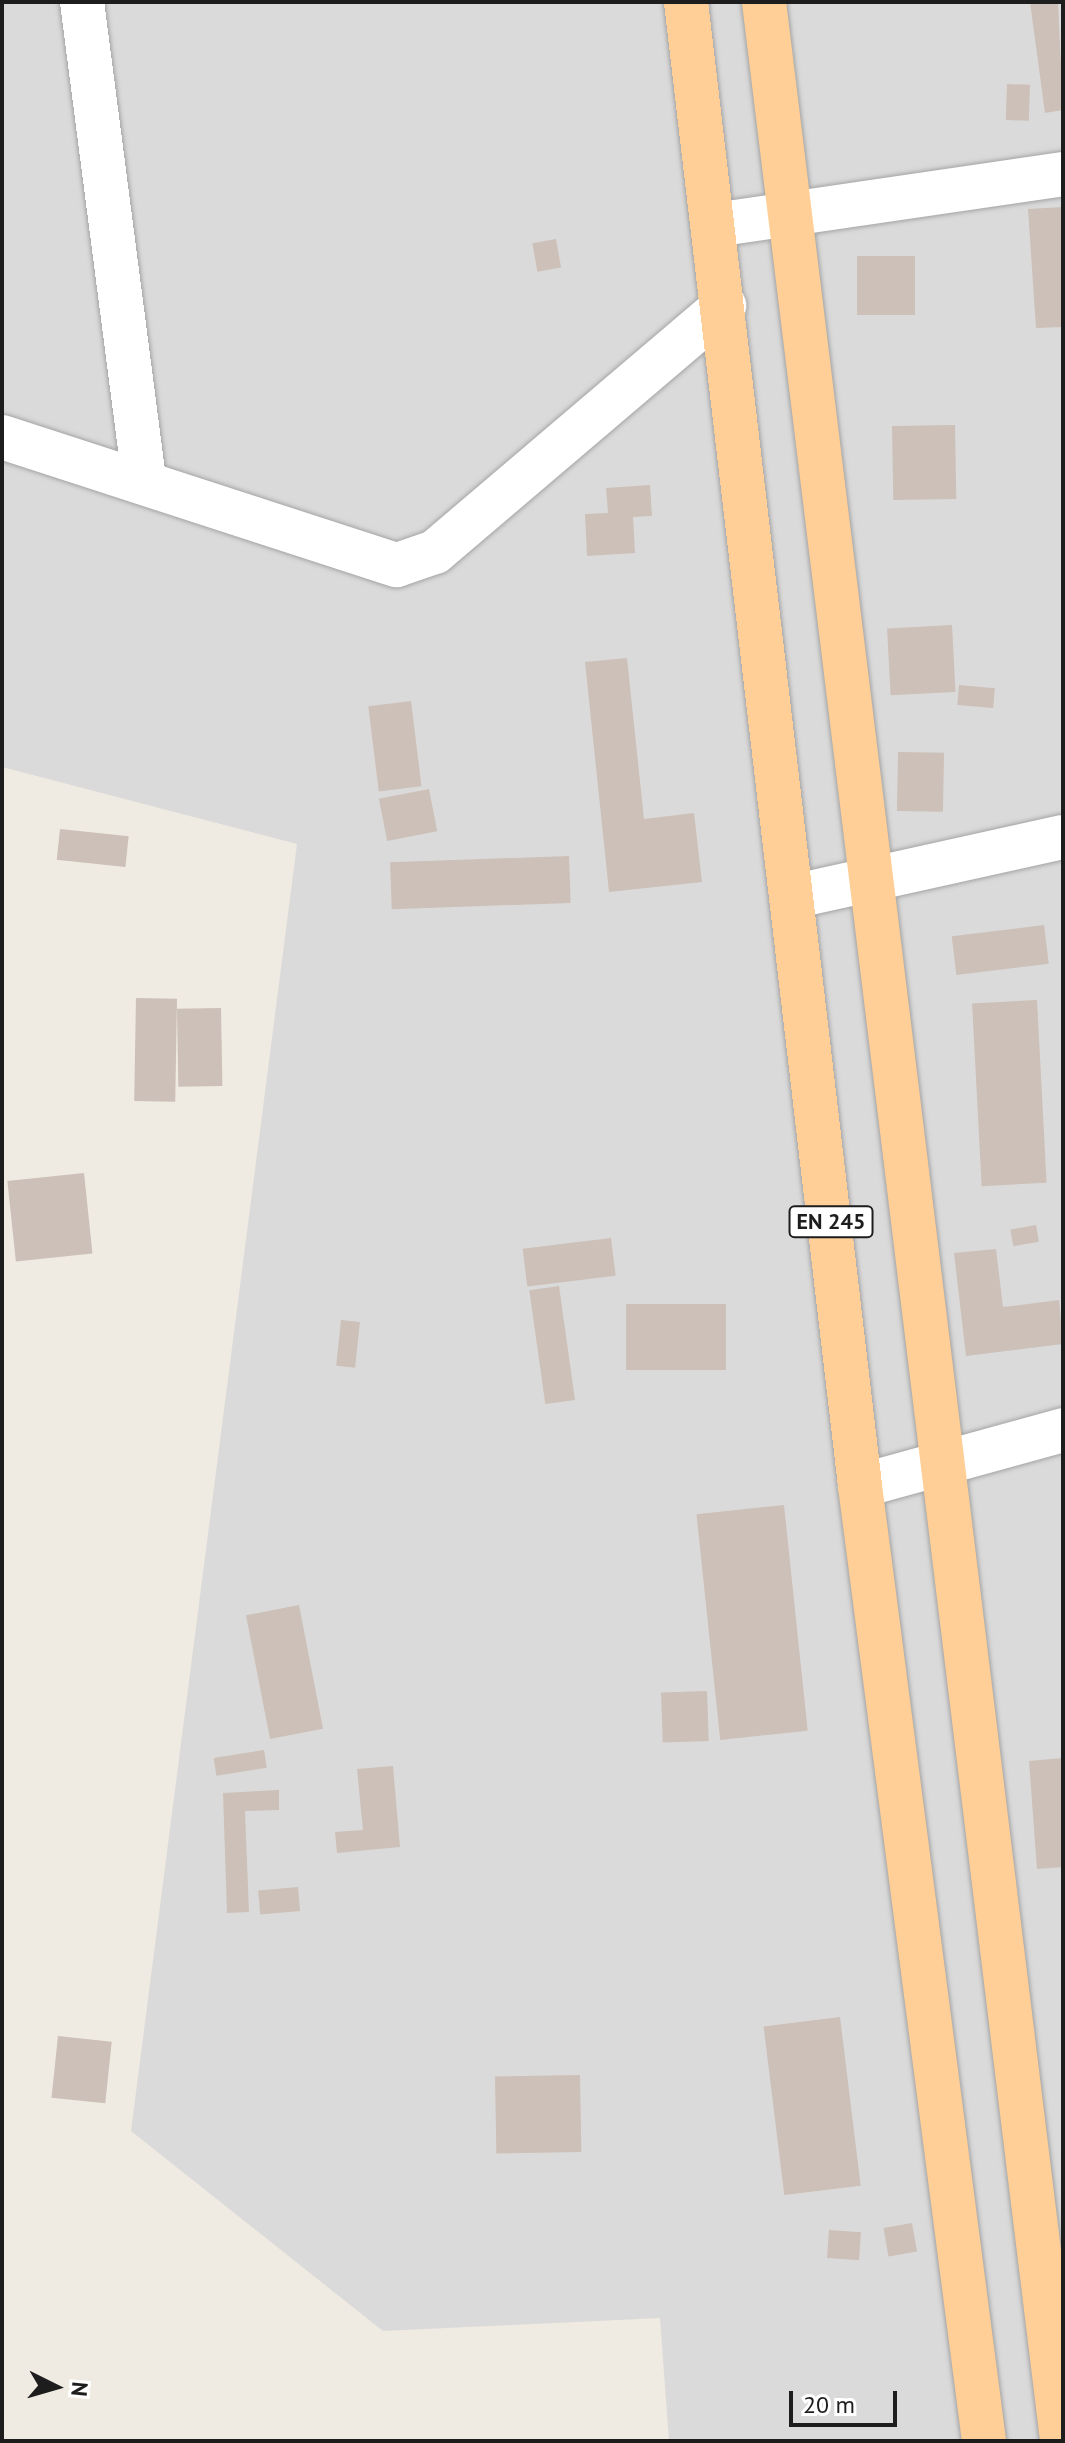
<!DOCTYPE html>
<style>
body{margin:0}
#map{position:relative;width:1065px;height:2443px;overflow:hidden;background:#efeae2;font-family:"PT Sans",sans-serif}
div>[style]{position:absolute}
.residential>*{inset:0;background:#dbdada}
.building>*{inset:0;background:#ccc0b8;transform-origin:0 0}
.roads{filter:drop-shadow(0 0 2px #a4a4a4) drop-shadow(0 0 2px #a4a4a4)}
.minor>*{height:44px;margin:-22px;padding:0 22px;transform-origin:22px;border-radius:22px;background:#fff}
.major>*{height:44px;margin:-22px;padding:0 22px;transform-origin:22px;border-radius:22px;background:#ffcf97}
span{translate:-50% -50%;white-space:nowrap;text-align:center;line-height:1.15;-webkit-text-stroke:6px #fff;paint-order:stroke}
.shield-label span{padding:2px 6px;background:#fff;border:2px solid;border-radius:6px;-webkit-text-stroke-width:0}
.shield-label{font-size:22px;color:#1d1d1d;font-weight:700}
.frame{position:absolute;inset:0;border:4px solid #1d1d1d;pointer-events:none}
.north{position:absolute;left:16px;top:2347px;width:80px;height:80px;-webkit-text-stroke:6px #fff;paint-order:stroke;rotate:95deg;font-size:22px;font-weight:700;line-height:32px;text-align:center;color:#1d1d1d}
.north::after{content:'';display:block;margin:auto;width:28px;height:36px;background:#1d1d1d;clip-path:polygon(50% 0,100% 100%,50% 72%,0 100%)}
.scale{position:absolute;left:789px;top:2391px;width:108px;height:36px;box-sizing:border-box;border:4px solid #1d1d1d;border-top:0;padding-left:10px;font-size:24px;line-height:28px;white-space:nowrap;color:#1d1d1d;-webkit-text-stroke:6px #fff;paint-order:stroke}
</style>
<div id="map">
<div class="residential">
<i style="clip-path:polygon(2px 2px,1063px 2px,1063px 2441px,669px 2441px,660px 2318px,383px 2331px,131px 2131px,297px 844px,2px 767px)"></i>
</div>
<div class="building">
<i style="clip-path:polygon(1030px 2px,1058px 2px,1063px 110px,1045px 113px)"></i>
<i style="left:1007px;top:84px;width:23px;height:36px;rotate:2deg"></i>
<i style="clip-path:polygon(1063px 207px,1063px 327px,1036px 328px,1028px 209px)"></i>
<i style="left:556px;top:239px;width:29px;height:24px;rotate:80deg"></i>
<i style="left:915px;top:256px;width:59px;height:58px;rotate:90deg"></i>
<i style="left:955px;top:425px;width:74px;height:63px;rotate:89deg"></i>
<i style="clip-path:polygon(650px 485px,652px 516px,633px 517px,635px 553px,587px 556px,585px 514px,608px 513px,606px 488px)"></i>
<i style="left:952px;top:625px;width:67px;height:65px;rotate:87deg"></i>
<i style="clip-path:polygon(627px 658px,644px 819px,694px 813px,702px 882px,609px 892px,585px 662px)"></i>
<i style="left:959px;top:685px;width:36px;height:20px;rotate:5deg"></i>
<i style="left:411px;top:701px;width:86px;height:43px;rotate:83deg"></i>
<i style="left:898px;top:752px;width:46px;height:59px;rotate:1deg"></i>
<i style="left:429px;top:789px;width:43px;height:51px;rotate:79deg"></i>
<i style="left:60px;top:829px;width:69px;height:31px;rotate:6deg"></i>
<i style="left:569px;top:856px;width:47px;height:179px;rotate:88deg"></i>
<i style="left:1044px;top:925px;width:39px;height:93px;rotate:83deg"></i>
<i style="left:136px;top:998px;width:41px;height:103px;rotate:1deg"></i>
<i style="left:1037px;top:1000px;width:183px;height:65px;rotate:87deg"></i>
<i style="left:221px;top:1008px;width:78px;height:44px;rotate:89deg"></i>
<i style="left:84px;top:1173px;width:81px;height:77px;rotate:84deg"></i>
<i style="left:1036px;top:1225px;width:17px;height:26px;rotate:80deg"></i>
<i style="left:611px;top:1238px;width:38px;height:89px;rotate:83deg"></i>
<i style="clip-path:polygon(996px 1249px,1003px 1307px,1059px 1300px,1063px 1344px,966px 1356px,954px 1253px)"></i>
<i style="left:559px;top:1286px;width:115px;height:30px;rotate:82deg"></i>
<i style="left:726px;top:1304px;width:66px;height:100px;rotate:90deg"></i>
<i style="left:341px;top:1320px;width:19px;height:46px;rotate:6deg"></i>
<i style="left:784px;top:1505px;width:227px;height:88px;rotate:84deg"></i>
<i style="left:299px;top:1605px;width:126px;height:54px;rotate:79deg"></i>
<i style="left:707px;top:1691px;width:50px;height:46px;rotate:88deg"></i>
<i style="left:264px;top:1750px;width:18px;height:51px;rotate:81deg"></i>
<i style="clip-path:polygon(1063px 1758px,1063px 1867px,1037px 1869px,1029px 1761px)"></i>
<i style="clip-path:polygon(393px 1766px,400px 1847px,337px 1853px,335px 1832px,363px 1830px,357px 1769px)"></i>
<i style="clip-path:polygon(279px 1790px,279px 1810px,245px 1811px,249px 1912px,227px 1913px,223px 1793px)"></i>
<i style="left:298px;top:1887px;width:24px;height:40px;rotate:85deg"></i>
<i style="left:840px;top:2017px;width:170px;height:77px;rotate:83deg"></i>
<i style="left:58px;top:2036px;width:54px;height:62px;rotate:6deg"></i>
<i style="left:580px;top:2075px;width:77px;height:85px;rotate:89deg"></i>
<i style="left:912px;top:2223px;width:29px;height:29px;rotate:80deg"></i>
<i style="left:829px;top:2230px;width:32px;height:28px;rotate:4deg"></i>
</div>
<div class="roads">
<div class="minor">
<i style="left:82px;top:2px;width:484px;rotate:82.6deg"></i>
<i style="left:714px;top:225px;width:353px;rotate:-8.3deg"></i>
<i style="left:2px;top:437px;width:415px;rotate:18deg"></i>
<i style="left:397px;top:565px;width:40px;rotate:-18.9deg"></i>
<i style="left:435px;top:552px;width:380px;rotate:-40.4deg"></i>
<i style="left:796px;top:896px;width:273px;rotate:-12.5deg"></i>
<i style="left:860px;top:1486px;width:211px;rotate:-15.4deg"></i>
</div>
<div class="major">
<i style="left:686px;top:2px;width:1494px;rotate:83.31deg"></i>
<i style="left:860px;top:1486px;width:963px;rotate:82.6deg"></i>
<i style="left:764px;top:2px;width:2457px;rotate:83.03deg"></i>
</div>
</div>
<div class="shield-label">
<span style="left:831px;top:1222px">EN 245</span>
</div>
<div class="frame"></div>
<div class="north">N</div>
<div class="scale">20 m</div>
</div>
